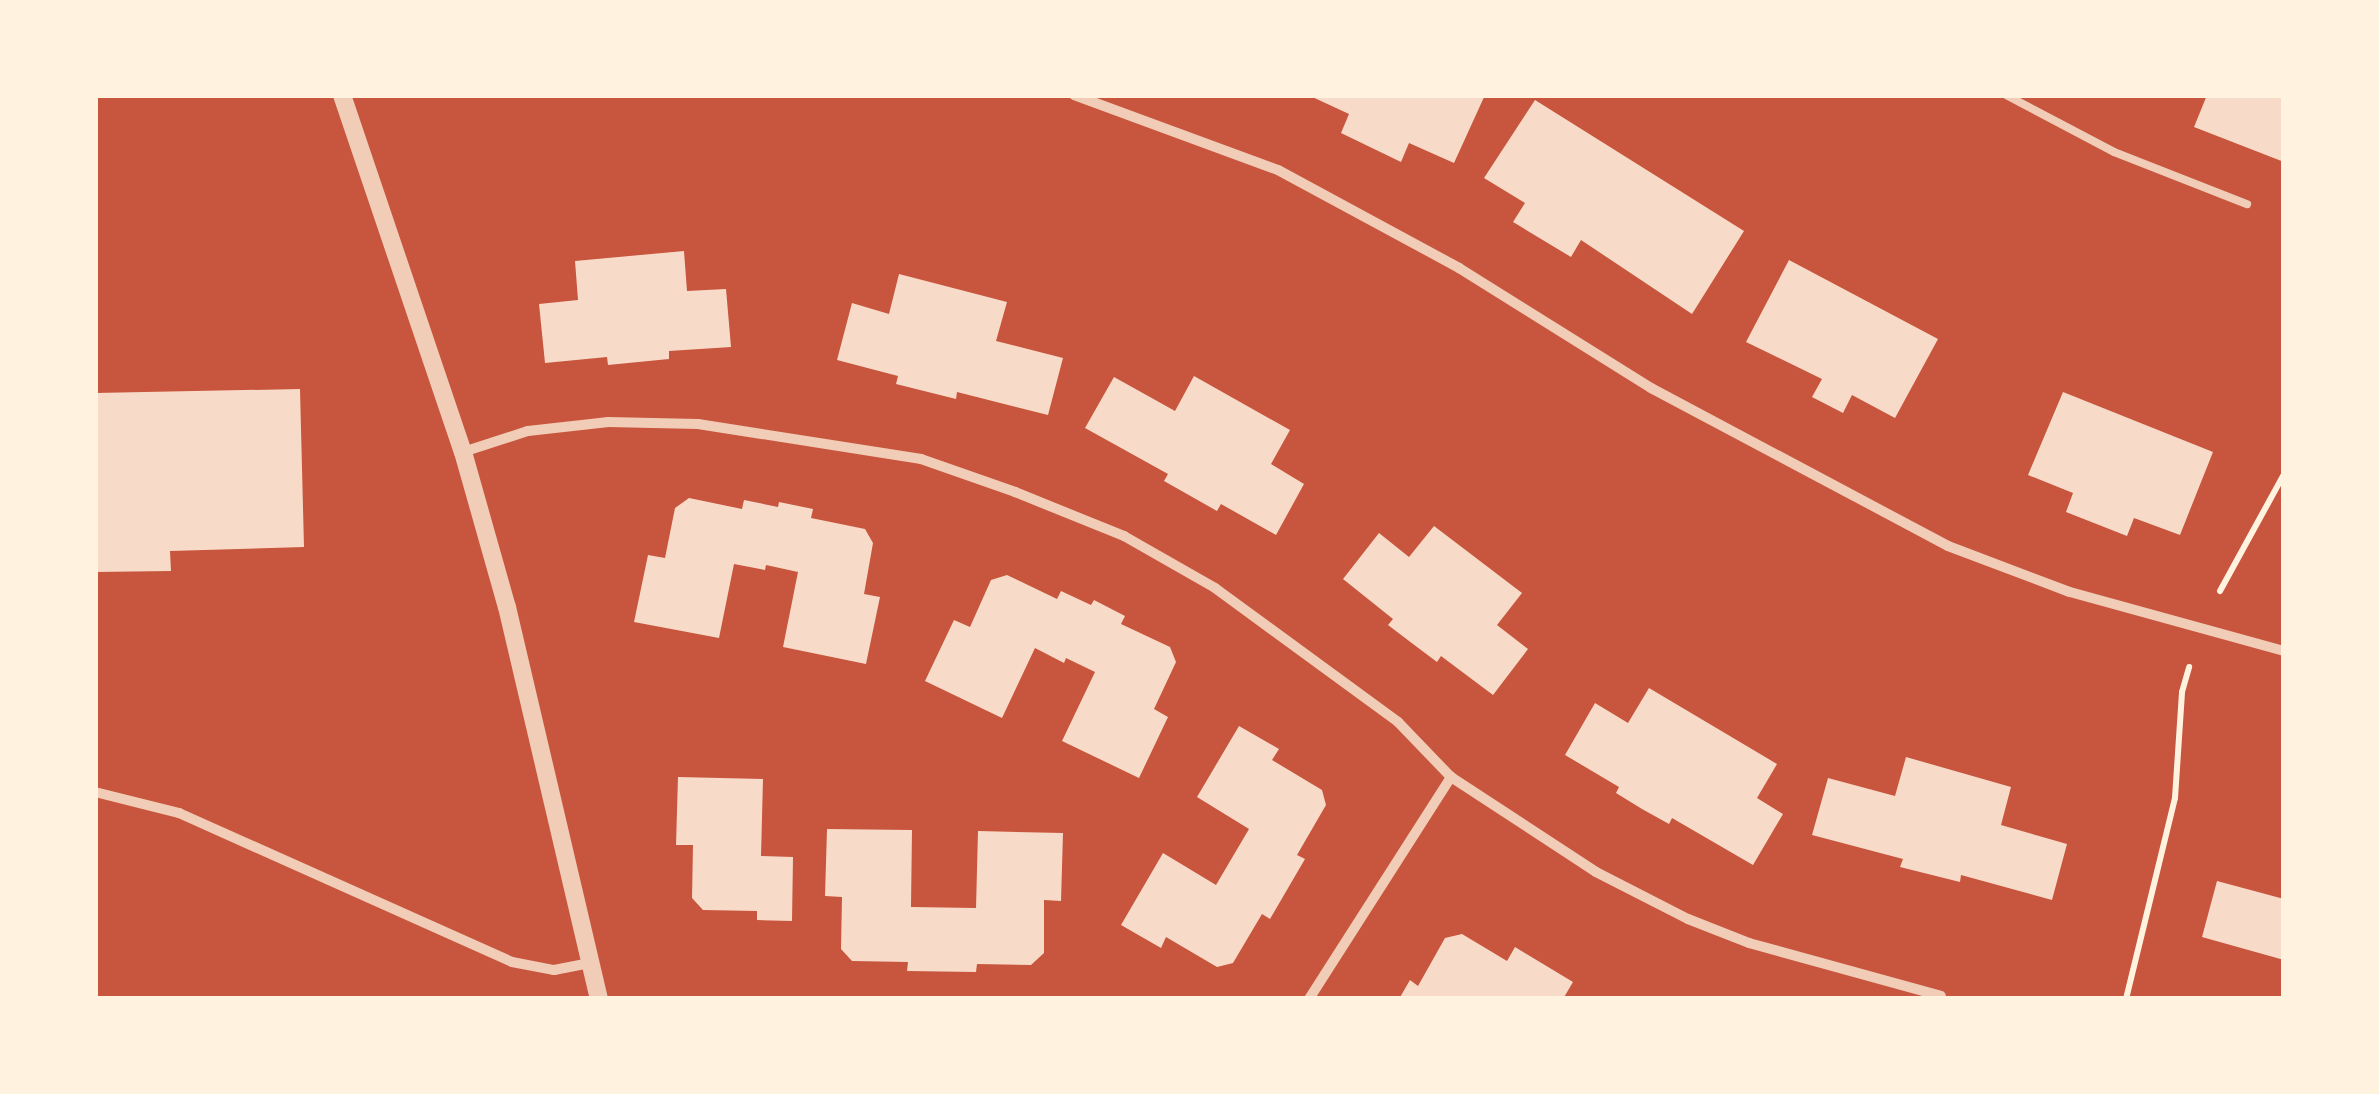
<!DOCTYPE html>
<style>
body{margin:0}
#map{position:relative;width:2379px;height:1094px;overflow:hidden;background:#c8553d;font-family:Mulish,sans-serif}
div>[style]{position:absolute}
.building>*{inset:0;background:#f7dbc8}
.path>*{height:6px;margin:-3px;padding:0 3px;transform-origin:3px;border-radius:3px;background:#fff3e0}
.service>*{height:8px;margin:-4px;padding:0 4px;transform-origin:4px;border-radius:4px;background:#f1ccb7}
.minor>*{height:10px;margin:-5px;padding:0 5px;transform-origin:5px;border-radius:5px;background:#f1ccb7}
.tertiary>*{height:18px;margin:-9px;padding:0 9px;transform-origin:9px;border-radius:9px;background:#f1ccb7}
span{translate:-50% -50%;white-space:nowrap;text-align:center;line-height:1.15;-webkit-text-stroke:8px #fff3e0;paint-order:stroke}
.frame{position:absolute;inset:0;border:98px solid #fff3e0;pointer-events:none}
</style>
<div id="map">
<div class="building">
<i style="clip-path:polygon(1308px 95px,1485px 95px,1454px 163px,1409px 143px,1401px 162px,1341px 133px,1349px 114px)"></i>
<i style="clip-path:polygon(2207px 95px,2284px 95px,2284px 162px,2194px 127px)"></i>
<i style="clip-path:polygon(1535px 100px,1744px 231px,1692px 314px,1581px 240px,1571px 257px,1513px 222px,1525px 203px,1484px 178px)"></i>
<i style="clip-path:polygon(684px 251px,687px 291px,726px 289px,731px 347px,669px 351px,669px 359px,608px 365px,607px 357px,545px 363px,539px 304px,578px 300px,575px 261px)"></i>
<i style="clip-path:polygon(1789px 260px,1938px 339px,1895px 418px,1852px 395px,1843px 413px,1812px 397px,1822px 379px,1746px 342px)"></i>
<i style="clip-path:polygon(899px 274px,1007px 302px,996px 341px,1063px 358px,1048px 415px,957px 392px,956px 399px,896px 384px,898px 376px,837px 360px,852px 303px,889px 314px)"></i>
<i style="clip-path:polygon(1194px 376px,1290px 430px,1271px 464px,1304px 484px,1276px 535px,1221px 504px,1217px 511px,1164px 481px,1168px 474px,1085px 428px,1114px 377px,1175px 411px)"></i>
<i style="clip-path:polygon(300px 389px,304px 547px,170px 551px,171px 571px,95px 572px,95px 393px)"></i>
<i style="clip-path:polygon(2063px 392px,2213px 452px,2180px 535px,2134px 518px,2127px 536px,2066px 512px,2073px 493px,2028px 475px)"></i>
<i style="clip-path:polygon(689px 498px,742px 509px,744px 500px,778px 507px,779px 502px,813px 509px,811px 518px,865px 529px,873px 543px,864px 594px,880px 597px,866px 664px,783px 647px,798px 572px,766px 565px,765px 570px,734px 564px,719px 638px,634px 622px,648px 555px,665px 558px,675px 508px)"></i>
<i style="clip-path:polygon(1434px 526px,1522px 593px,1497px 625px,1528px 649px,1493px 695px,1441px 656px,1437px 662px,1413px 644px,1388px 625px,1393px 619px,1343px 579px,1379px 533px,1409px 557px)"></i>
<i style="clip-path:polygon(1007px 575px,1057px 599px,1061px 591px,1091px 605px,1094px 600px,1125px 616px,1121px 624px,1170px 647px,1176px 662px,1154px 709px,1168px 717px,1139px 778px,1062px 741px,1095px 672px,1066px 658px,1064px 663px,1035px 648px,1002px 718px,925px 681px,954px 620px,970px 627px,991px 580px)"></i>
<i style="clip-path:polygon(1649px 688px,1777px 764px,1757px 798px,1783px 814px,1753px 865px,1672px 818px,1669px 824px,1642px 809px,1616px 793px,1619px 787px,1565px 755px,1595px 703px,1628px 723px)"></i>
<i style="clip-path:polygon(1239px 726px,1279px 749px,1272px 760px,1322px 790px,1326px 805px,1297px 855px,1305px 859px,1270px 919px,1262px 914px,1233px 963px,1217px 967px,1166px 937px,1161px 948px,1121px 925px,1163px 853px,1216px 885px,1249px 829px,1197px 797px)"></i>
<i style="clip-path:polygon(1906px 757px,2011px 787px,2001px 825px,2067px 844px,2052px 900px,1961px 875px,1960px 882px,1900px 867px,1903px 859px,1812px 835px,1828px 778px,1895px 796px)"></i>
<i style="clip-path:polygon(678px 777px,763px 779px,761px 856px,793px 857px,792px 921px,757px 920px,757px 911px,703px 910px,692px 898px,693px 845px,676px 845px)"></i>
<i style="clip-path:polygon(827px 829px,912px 830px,911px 907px,976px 908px,978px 831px,1063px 833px,1061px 901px,1044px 900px,1044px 953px,1031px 965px,977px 964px,976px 972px,907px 971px,908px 962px,852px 961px,841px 949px,842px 897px,825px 896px)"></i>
<i style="clip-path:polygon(2217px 881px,2284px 899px,2284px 960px,2202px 937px)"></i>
<i style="clip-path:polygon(1462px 934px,1507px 961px,1515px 947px,1573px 982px,1563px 999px,1399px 999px,1410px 980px,1418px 986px,1445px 938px)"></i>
</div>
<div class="path">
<i style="left:2220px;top:591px;width:133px;rotate:-61.3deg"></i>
<i style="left:2126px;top:999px;width:207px;rotate:-76.3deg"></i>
<i style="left:2175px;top:798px;width:106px;rotate:-86.2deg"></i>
<i style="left:2182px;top:692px;width:26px;rotate:-74deg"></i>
</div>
<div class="service">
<i style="left:2006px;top:95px;width:122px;rotate:27.8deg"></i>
<i style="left:2114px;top:152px;width:143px;rotate:21.4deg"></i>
</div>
<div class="minor">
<i style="left:1074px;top:95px;width:217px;rotate:20.2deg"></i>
<i style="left:1278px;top:170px;width:206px;rotate:28.4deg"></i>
<i style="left:1459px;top:268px;width:226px;rotate:32deg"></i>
<i style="left:1651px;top:388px;width:336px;rotate:28deg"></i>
<i style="left:1948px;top:546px;width:130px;rotate:20.7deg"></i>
<i style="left:2070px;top:592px;width:222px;rotate:15.4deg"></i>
<i style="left:463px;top:452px;width:68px;rotate:-17.9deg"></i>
<i style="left:528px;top:431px;width:81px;rotate:-6.4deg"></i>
<i style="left:608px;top:422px;width:90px;rotate:1.3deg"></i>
<i style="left:698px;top:424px;width:226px;rotate:8.9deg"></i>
<i style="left:921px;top:459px;width:100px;rotate:19.3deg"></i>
<i style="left:1015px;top:492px;width:118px;rotate:22deg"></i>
<i style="left:1124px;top:536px;width:105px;rotate:29.7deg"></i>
<i style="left:1215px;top:588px;width:227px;rotate:36.2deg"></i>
<i style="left:1398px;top:722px;width:76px;rotate:46.1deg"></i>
<i style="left:1451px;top:777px;width:173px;rotate:33.2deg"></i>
<i style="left:1596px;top:872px;width:103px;rotate:27.1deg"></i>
<i style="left:1688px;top:919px;width:66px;rotate:21.5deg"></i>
<i style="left:1749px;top:943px;width:199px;rotate:15.4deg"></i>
<i style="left:95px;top:792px;width:87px;rotate:14deg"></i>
<i style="left:179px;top:813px;width:365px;rotate:24.1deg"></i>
<i style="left:512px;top:962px;width:43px;rotate:10.8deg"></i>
<i style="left:554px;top:970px;width:38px;rotate:-11deg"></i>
<i style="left:1309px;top:999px;width:264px;rotate:-57.4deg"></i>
</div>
<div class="tertiary">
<i style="left:342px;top:95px;width:377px;rotate:71.3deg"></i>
<i style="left:463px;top:452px;width:161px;rotate:74.2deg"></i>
<i style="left:507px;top:607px;width:403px;rotate:76.8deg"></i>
</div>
<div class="frame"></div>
</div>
